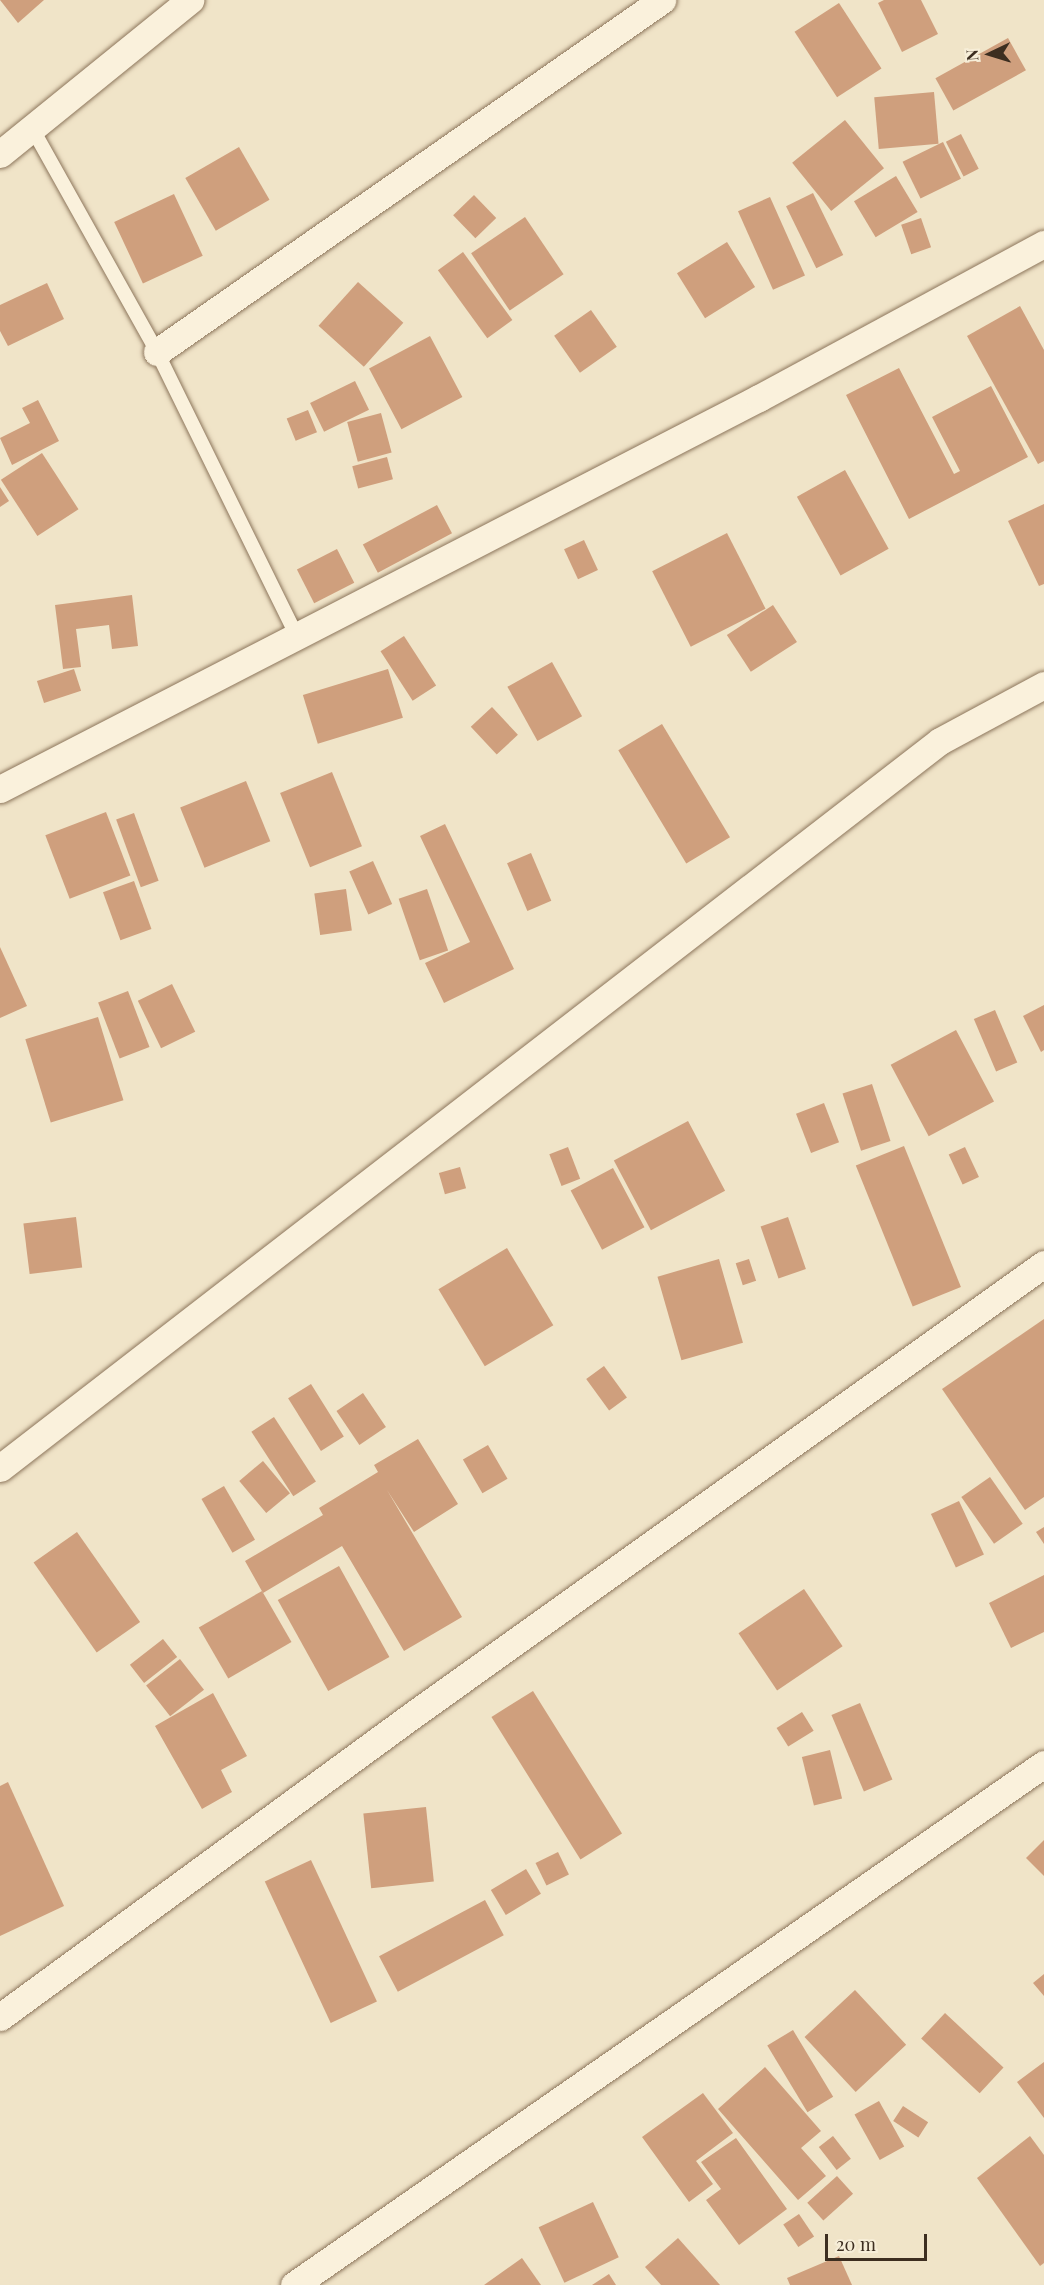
<!DOCTYPE html>
<style>
body{margin:0}
#map{position:relative;width:1044px;height:2285px;overflow:hidden;background:#f0e4c8;font-family:"Playfair Display",serif}
div>[style]{position:absolute}
.building>*{inset:0;background:#cf9f7d;transform-origin:0 0}
.roads{filter:drop-shadow(0 0 2px #8d765c) drop-shadow(0 0 2px #8d765c)}
.service>*{height:14px;margin:-7px;padding:0 7px;transform-origin:7px;border-radius:7px;background:#faf1dc}
.minor>*{height:27px;margin:-13.5px;padding:0 13.5px;transform-origin:13.5px;border-radius:13.5px;background:#faf1dc}
span{translate:-50% -50%;white-space:nowrap;text-align:center;line-height:1.15;-webkit-text-stroke:4.5px #f7eed8;paint-order:stroke}
.north{position:absolute;left:960px;top:24px;width:60px;height:60px;-webkit-text-stroke:4px #f7eed8;paint-order:stroke;rotate:266deg;font-size:16px;font-weight:700;line-height:24px;text-align:center;color:#3d2e20}
.north::after{content:'';display:block;margin:auto;width:21px;height:27px;background:#3d2e20;clip-path:polygon(50% 0,100% 100%,50% 72%,0 100%)}
.scale{position:absolute;left:825px;top:2234px;width:102px;height:27px;box-sizing:border-box;border:3px solid #3d2e20;border-top:0;padding-left:8px;font-size:18px;line-height:21px;white-space:nowrap;color:#3d2e20;-webkit-text-stroke:4px #f7eed8;paint-order:stroke}
</style>
<div id="map">
<div class="building">
<i style="clip-path:polygon(0 0,44px 0,18px 23px)"></i>
<i style="clip-path:polygon(884px 0,921px 0,938px 34px,902px 52px,878px 3px)"></i>
<i style="left:839px;top:3px;width:78px;height:53px;rotate:57deg"></i>
<i style="left:1008px;top:38px;width:37px;height:83px;rotate:61deg"></i>
<i style="left:934px;top:92px;width:52px;height:60px;rotate:85deg"></i>
<i style="left:845px;top:120px;width:62px;height:68px;rotate:51deg"></i>
<i style="left:961px;top:134px;width:39px;height:17px;rotate:63deg"></i>
<i style="left:943px;top:142px;width:41px;height:45px;rotate:64deg"></i>
<i style="left:239px;top:147px;width:61px;height:62px;rotate:60deg"></i>
<i style="left:896px;top:176px;width:42px;height:49px;rotate:59deg"></i>
<i style="left:813px;top:193px;width:69px;height:30px;rotate:64deg"></i>
<i style="left:174px;top:194px;width:68px;height:66px;rotate:65deg"></i>
<i style="left:474px;top:195px;width:32px;height:29px;rotate:46deg"></i>
<i style="left:770px;top:197px;width:86px;height:35px;rotate:66deg"></i>
<i style="left:525px;top:217px;width:69px;height:65px;rotate:56deg"></i>
<i style="left:921px;top:218px;width:31px;height:21px;rotate:71deg"></i>
<i style="left:727px;top:242px;width:53px;height:59px;rotate:58deg"></i>
<i style="left:463px;top:252px;width:84px;height:31px;rotate:54deg"></i>
<i style="left:358px;top:282px;width:61px;height:59px;rotate:42deg"></i>
<i style="clip-path:polygon(47px 283px,64px 319px,8px 346px,0 331px,0 305px)"></i>
<i style="clip-path:polygon(1020px 306px,1044px 350px,1044px 461px,1038px 464px,967px 336px)"></i>
<i style="left:591px;top:310px;width:45px;height:45px;rotate:55deg"></i>
<i style="left:430px;top:336px;width:69px;height:69px;rotate:62deg"></i>
<i style="clip-path:polygon(899px 368px,954px 474px,960px 471px,932px 417px,991px 386px,1028px 457px,909px 519px,846px 395px)"></i>
<i style="left:355px;top:381px;width:32px;height:50px;rotate:64deg"></i>
<i style="clip-path:polygon(38px 400px,59px 441px,12px 465px,0 438px,30px 423px,22px 408px)"></i>
<i style="left:308px;top:410px;width:24px;height:23px;rotate:68deg"></i>
<i style="left:381px;top:413px;width:41px;height:35px;rotate:75deg"></i>
<i style="left:42px;top:453px;width:67px;height:49px;rotate:57deg"></i>
<i style="left:387px;top:457px;width:23px;height:36px;rotate:75deg"></i>
<i style="left:845px;top:470px;width:90px;height:55px;rotate:61deg"></i>
<i style="clip-path:polygon(0 487px,9px 501px,0 507px)"></i>
<i style="clip-path:polygon(1044px 504px,1044px 584px,1039px 586px,1008px 521px)"></i>
<i style="left:437px;top:505px;width:32px;height:84px;rotate:62deg"></i>
<i style="left:727px;top:533px;width:85px;height:84px;rotate:63deg"></i>
<i style="left:584px;top:540px;width:33px;height:22px;rotate:65deg"></i>
<i style="left:337px;top:549px;width:38px;height:45px;rotate:63deg"></i>
<i style="clip-path:polygon(132px 595px,138px 646px,112px 649px,109px 625px,76px 629px,81px 667px,63px 669px,55px 605px)"></i>
<i style="left:773px;top:605px;width:44px;height:55px;rotate:57deg"></i>
<i style="left:404px;top:636px;width:59px;height:28px;rotate:57deg"></i>
<i style="left:552px;top:662px;width:62px;height:51px;rotate:61deg"></i>
<i style="left:74px;top:669px;width:23px;height:39px;rotate:72deg"></i>
<i style="left:388px;top:669px;width:51px;height:89px;rotate:73deg"></i>
<i style="left:492px;top:707px;width:38px;height:29px;rotate:47deg"></i>
<i style="left:662px;top:724px;width:132px;height:51px;rotate:59deg"></i>
<i style="left:332px;top:772px;width:80px;height:56px;rotate:68deg"></i>
<i style="left:246px;top:781px;width:65px;height:71px;rotate:68deg"></i>
<i style="left:106px;top:812px;width:68px;height:65px;rotate:69deg"></i>
<i style="left:134px;top:813px;width:72px;height:19px;rotate:70deg"></i>
<i style="clip-path:polygon(445px 824px,514px 969px,444px 1003px,425px 963px,470px 942px,420px 836px)"></i>
<i style="left:531px;top:853px;width:52px;height:26px;rotate:67deg"></i>
<i style="left:373px;top:861px;width:47px;height:26px;rotate:66deg"></i>
<i style="left:134px;top:881px;width:51px;height:33px;rotate:70deg"></i>
<i style="left:346px;top:889px;width:42px;height:32px;rotate:82deg"></i>
<i style="left:427px;top:889px;width:65px;height:30px;rotate:71deg"></i>
<i style="clip-path:polygon(0 947px,27px 1006px,0 1018px)"></i>
<i style="left:172px;top:984px;width:53px;height:38px;rotate:64deg"></i>
<i style="left:128px;top:991px;width:60px;height:32px;rotate:69deg"></i>
<i style="clip-path:polygon(1044px 1005px,1044px 1050px,1041px 1052px,1023px 1016px)"></i>
<i style="left:995px;top:1010px;width:57px;height:23px;rotate:67deg"></i>
<i style="left:98px;top:1017px;width:87px;height:76px;rotate:73deg"></i>
<i style="left:956px;top:1030px;width:81px;height:74px;rotate:62deg"></i>
<i style="left:872px;top:1084px;width:60px;height:31px;rotate:72deg"></i>
<i style="left:824px;top:1103px;width:42px;height:30px;rotate:69deg"></i>
<i style="left:688px;top:1121px;width:79px;height:84px;rotate:62deg"></i>
<i style="left:904px;top:1146px;width:152px;height:52px;rotate:68deg"></i>
<i style="left:568px;top:1147px;width:34px;height:20px;rotate:69deg"></i>
<i style="left:965px;top:1147px;width:33px;height:18px;rotate:65deg"></i>
<i style="left:460px;top:1167px;width:22px;height:22px;rotate:74deg"></i>
<i style="left:613px;top:1168px;width:67px;height:48px;rotate:62deg"></i>
<i style="left:76px;top:1217px;width:51px;height:53px;rotate:83deg"></i>
<i style="left:788px;top:1217px;width:55px;height:29px;rotate:71deg"></i>
<i style="left:507px;top:1248px;width:90px;height:80px;rotate:59deg"></i>
<i style="left:719px;top:1259px;width:87px;height:64px;rotate:74deg"></i>
<i style="left:749px;top:1259px;width:23px;height:14px;rotate:72deg"></i>
<i style="clip-path:polygon(1044px 1319px,1044px 1497px,1025px 1510px,942px 1389px)"></i>
<i style="left:604px;top:1366px;width:39px;height:22px;rotate:54deg"></i>
<i style="left:311px;top:1384px;width:62px;height:27px;rotate:58deg"></i>
<i style="left:363px;top:1393px;width:41px;height:32px;rotate:56deg"></i>
<i style="left:274px;top:1417px;width:77px;height:27px;rotate:57deg"></i>
<i style="clip-path:polygon(418px 1439px,458px 1504px,414px 1532px,387px 1490px,462px 1617px,404px 1651px,342px 1546px,263px 1593px,245px 1561px,323px 1515px,319px 1508px,378px 1472px,374px 1465px)"></i>
<i style="left:488px;top:1445px;width:39px;height:29px;rotate:60deg"></i>
<i style="left:263px;top:1461px;width:42px;height:31px;rotate:50deg"></i>
<i style="left:990px;top:1477px;width:57px;height:35px;rotate:55deg"></i>
<i style="left:224px;top:1486px;width:62px;height:26px;rotate:60deg"></i>
<i style="left:959px;top:1501px;width:59px;height:31px;rotate:65deg"></i>
<i style="clip-path:polygon(1044px 1527px,1044px 1544px,1036px 1532px)"></i>
<i style="left:77px;top:1532px;width:110px;height:53px;rotate:55deg"></i>
<i style="left:339px;top:1566px;width:104px;height:70px;rotate:61deg"></i>
<i style="clip-path:polygon(1044px 1575px,1044px 1632px,1011px 1648px,989px 1603px)"></i>
<i style="left:804px;top:1589px;width:69px;height:79px;rotate:56deg"></i>
<i style="left:262px;top:1591px;width:59px;height:73px;rotate:60deg"></i>
<i style="left:163px;top:1639px;width:23px;height:42px;rotate:52deg"></i>
<i style="left:180px;top:1659px;width:39px;height:43px;rotate:52deg"></i>
<i style="left:533px;top:1691px;width:168px;height:49px;rotate:58deg"></i>
<i style="clip-path:polygon(213px 1693px,247px 1756px,221px 1770px,232px 1792px,202px 1809px,155px 1726px)"></i>
<i style="left:860px;top:1703px;width:83px;height:31px;rotate:67deg"></i>
<i style="left:802px;top:1712px;width:22px;height:30px;rotate:58deg"></i>
<i style="left:830px;top:1750px;width:50px;height:29px;rotate:76deg"></i>
<i style="clip-path:polygon(8px 1782px,64px 1906px,0 1936px,0 1786px)"></i>
<i style="left:426px;top:1807px;width:75px;height:63px;rotate:84deg"></i>
<i style="clip-path:polygon(1044px 1840px,1044px 1876px,1026px 1858px)"></i>
<i style="left:558px;top:1852px;width:25px;height:25px;rotate:64deg"></i>
<i style="left:311px;top:1860px;width:156px;height:51px;rotate:65deg"></i>
<i style="left:526px;top:1869px;width:29px;height:41px;rotate:59deg"></i>
<i style="left:485px;top:1900px;width:40px;height:120px;rotate:62deg"></i>
<i style="clip-path:polygon(1044px 1974px,1044px 1996px,1033px 1983px)"></i>
<i style="left:855px;top:1990px;width:75px;height:69px;rotate:47deg"></i>
<i style="left:945px;top:2013px;width:80px;height:35px;rotate:43deg"></i>
<i style="left:793px;top:2030px;width:78px;height:30px;rotate:59deg"></i>
<i style="clip-path:polygon(1044px 2062px,1044px 2118px,1017px 2082px)"></i>
<i style="clip-path:polygon(765px 2067px,821px 2131px,801px 2148px,826px 2176px,798px 2200px,718px 2109px)"></i>
<i style="clip-path:polygon(703px 2093px,733px 2133px,696px 2161px,713px 2184px,689px 2202px,642px 2137px)"></i>
<i style="left:879px;top:2101px;width:52px;height:28px;rotate:61deg"></i>
<i style="left:903px;top:2106px;width:30px;height:18px;rotate:33deg"></i>
<i style="left:833px;top:2136px;width:29px;height:18px;rotate:52deg"></i>
<i style="clip-path:polygon(1030px 2136px,1044px 2155px,1044px 2263px,1040px 2266px,977px 2178px)"></i>
<i style="clip-path:polygon(736px 2138px,787px 2209px,739px 2245px,706px 2200px,721px 2189px,701px 2162px)"></i>
<i style="left:837px;top:2176px;width:24px;height:40px;rotate:48deg"></i>
<i style="left:593px;top:2202px;width:61px;height:60px;rotate:65deg"></i>
<i style="left:799px;top:2214px;width:27px;height:19px;rotate:56deg"></i>
<i style="clip-path:polygon(678px 2238px,720px 2285px,661px 2285px,645px 2267px)"></i>
<i style="clip-path:polygon(839px 2256px,852px 2285px,790px 2285px,787px 2278px)"></i>
<i style="clip-path:polygon(522px 2258px,541px 2285px,484px 2285px)"></i>
<i style="clip-path:polygon(609px 2274px,616px 2285px,592px 2285px)"></i>
</div>
<div class="roads">
<div class="service">
<i style="left:32px;top:128px;width:257px;rotate:60.8deg"></i>
<i style="left:157px;top:352px;width:317px;rotate:63.8deg"></i>
</div>
<div class="minor">
<i style="left:0;top:154px;width:245px;rotate:-39deg"></i>
<i style="left:157px;top:352px;width:616px;rotate:-34.88deg"></i>
<i style="left:0;top:789px;width:854px;rotate:-27.26deg"></i>
<i style="left:759px;top:398px;width:324px;rotate:-28.4deg"></i>
<i style="left:0;top:1468px;width:1188px;rotate:-37.72deg"></i>
<i style="left:940px;top:741px;width:118px;rotate:-28.3deg"></i>
<i style="left:0;top:2017px;width:513px;rotate:-36.2deg"></i>
<i style="left:414px;top:1714px;width:774px;rotate:-35.54deg"></i>
<i style="left:294px;top:2285px;width:913px;rotate:-34.79deg"></i>
</div>
</div>
<div class="north">N</div>
<div class="scale">20 m</div>
</div>
